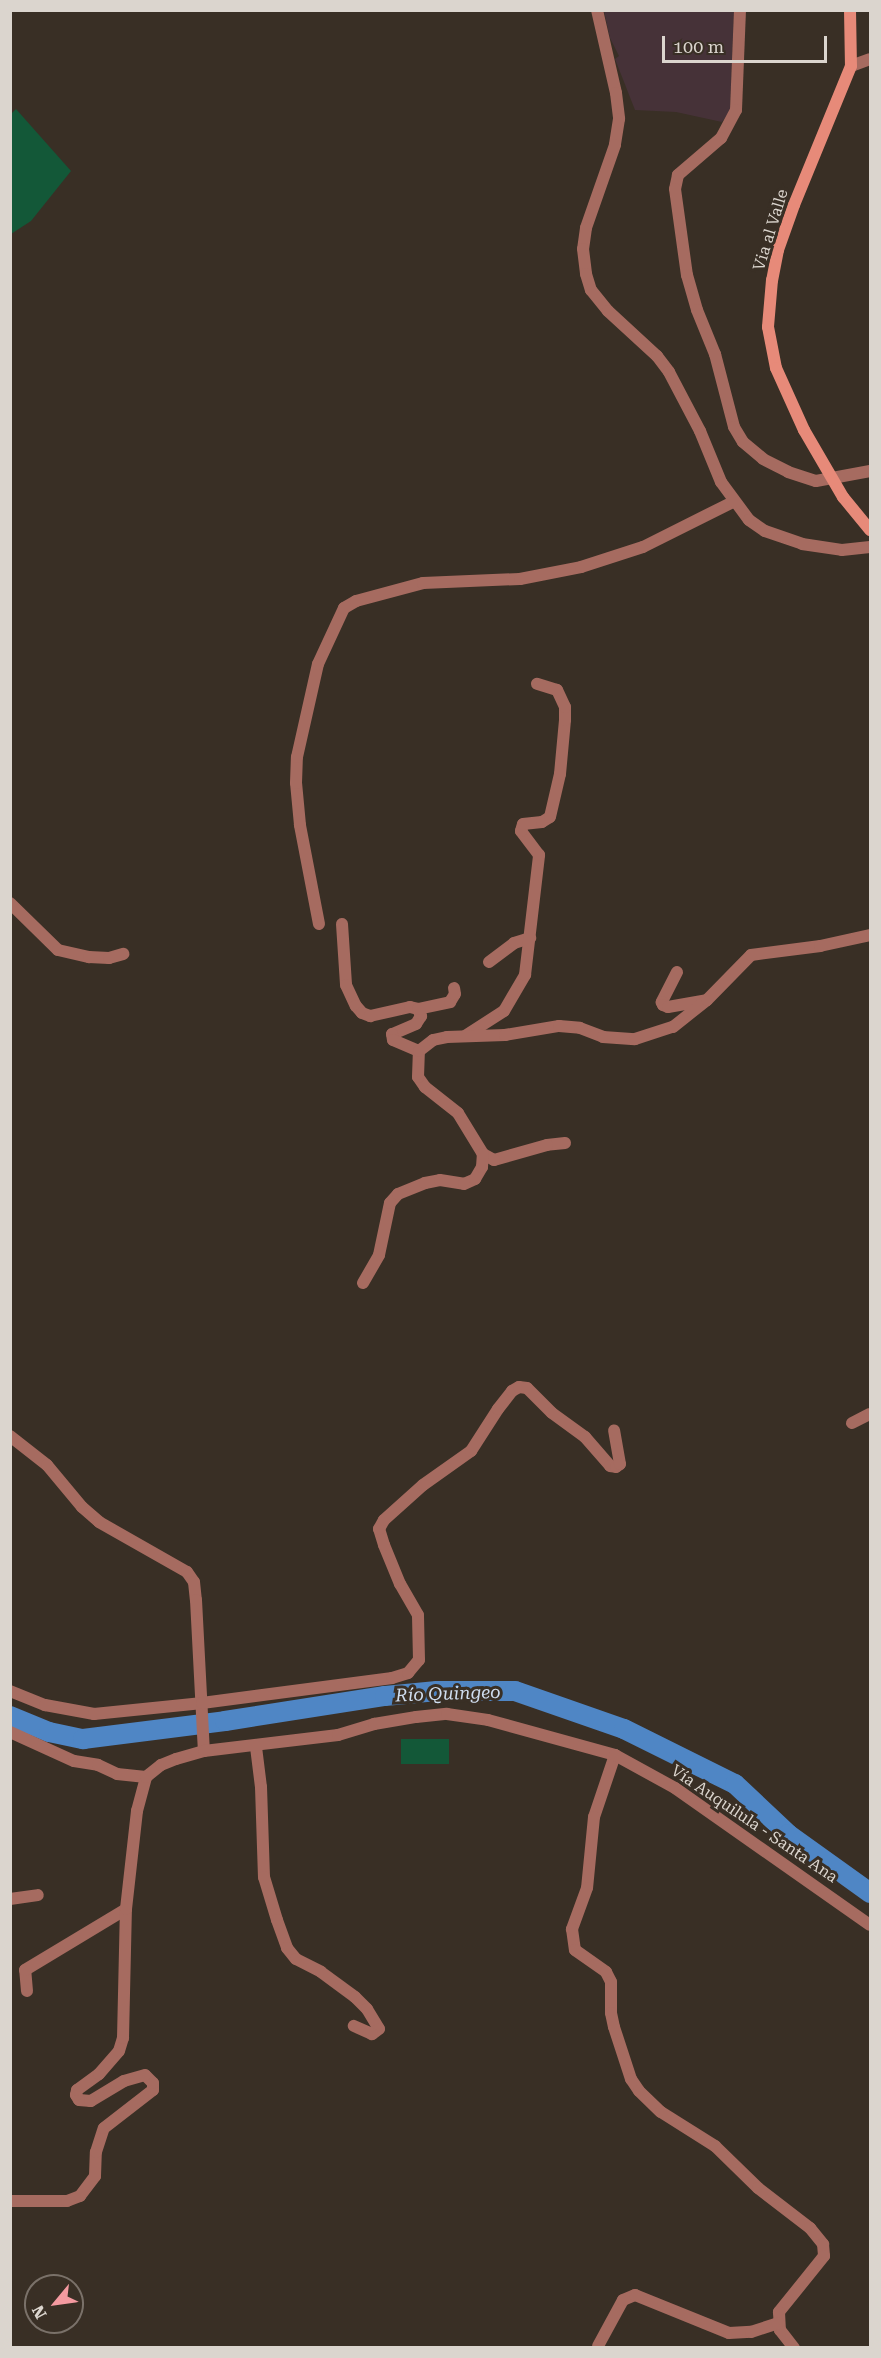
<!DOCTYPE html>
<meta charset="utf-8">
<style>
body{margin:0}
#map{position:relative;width:881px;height:2358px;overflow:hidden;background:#392f25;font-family:"Roboto Serif",serif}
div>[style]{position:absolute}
.education>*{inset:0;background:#463238}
.green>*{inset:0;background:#135838;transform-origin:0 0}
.river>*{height:20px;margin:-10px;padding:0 10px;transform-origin:10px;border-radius:10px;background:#4f86c5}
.minor>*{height:12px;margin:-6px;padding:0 6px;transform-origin:6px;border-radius:6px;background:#a66b60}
.tertiary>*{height:12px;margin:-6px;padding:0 6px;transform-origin:6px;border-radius:6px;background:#a66b60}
.secondary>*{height:12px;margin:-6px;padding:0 6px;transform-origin:6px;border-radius:6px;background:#e78a79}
span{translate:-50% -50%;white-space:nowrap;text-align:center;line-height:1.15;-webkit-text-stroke:6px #392f25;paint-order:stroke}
.street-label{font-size:16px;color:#dbd5ce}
.water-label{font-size:18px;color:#cfddef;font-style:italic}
.frame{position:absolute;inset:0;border:12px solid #dbd5ce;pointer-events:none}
.north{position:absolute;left:24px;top:2274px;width:60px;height:60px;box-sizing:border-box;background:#392f25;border:2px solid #7a7169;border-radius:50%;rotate:241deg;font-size:16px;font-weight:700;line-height:24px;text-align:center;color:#dbd5ce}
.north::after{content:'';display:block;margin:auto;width:21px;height:27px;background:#f49aa0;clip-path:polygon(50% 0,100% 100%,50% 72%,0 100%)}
.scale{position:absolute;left:662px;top:36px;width:165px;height:27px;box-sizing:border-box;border:3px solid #dbd5ce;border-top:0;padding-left:8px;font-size:18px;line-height:21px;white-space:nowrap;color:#dbd5ce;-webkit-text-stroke:4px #392f25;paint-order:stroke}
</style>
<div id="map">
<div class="education">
<i style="clip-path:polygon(604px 11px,734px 11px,730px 111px,722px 122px,676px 112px,635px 110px,615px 59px,619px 56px,610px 38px)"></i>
</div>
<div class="green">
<i style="clip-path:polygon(16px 109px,71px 171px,31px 221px,11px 234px,10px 115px)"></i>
<i style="left:401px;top:1739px;width:48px;height:25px"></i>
</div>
<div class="river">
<i style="left:10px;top:1716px;width:42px;rotate:22.3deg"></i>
<i style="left:49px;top:1732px;width:35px;rotate:12deg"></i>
<i style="left:83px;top:1739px;width:143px;rotate:-7.2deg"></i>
<i style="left:225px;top:1721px;width:162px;rotate:-8.9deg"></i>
<i style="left:385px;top:1696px;width:52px;rotate:-5.5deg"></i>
<i style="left:437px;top:1691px;width:78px"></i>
<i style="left:515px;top:1691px;width:115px;rotate:19.2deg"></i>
<i style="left:624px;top:1729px;width:124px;rotate:26.4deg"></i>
<i style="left:735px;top:1784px;width:73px;rotate:43.3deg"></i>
<i style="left:788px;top:1834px;width:101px;rotate:35.7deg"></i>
</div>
<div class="minor">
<i style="left:740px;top:10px;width:100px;rotate:92.3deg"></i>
<i style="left:736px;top:110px;width:32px;rotate:118deg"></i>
<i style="left:721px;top:138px;width:57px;rotate:139.3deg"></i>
<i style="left:678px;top:175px;width:14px;rotate:102deg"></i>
<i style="left:675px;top:189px;width:87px;rotate:82.1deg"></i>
<i style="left:687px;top:275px;width:36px;rotate:74deg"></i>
<i style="left:697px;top:310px;width:48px;rotate:67.8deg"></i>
<i style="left:715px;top:354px;width:75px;rotate:75.4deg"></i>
<i style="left:734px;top:427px;width:17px;rotate:59deg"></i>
<i style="left:743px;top:442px;width:26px;rotate:40deg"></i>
<i style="left:763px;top:459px;width:28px;rotate:27deg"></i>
<i style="left:788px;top:472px;width:29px;rotate:18deg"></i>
<i style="left:816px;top:481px;width:55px;rotate:-10.5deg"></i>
<i style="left:851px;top:66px;width:20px;rotate:-20deg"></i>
<i style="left:10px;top:903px;width:67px;rotate:44.4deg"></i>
<i style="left:58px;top:950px;width:32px;rotate:13deg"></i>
<i style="left:89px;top:957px;width:20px;rotate:3deg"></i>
<i style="left:109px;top:958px;width:15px;rotate:-16deg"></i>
<i style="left:319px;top:924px;width:101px;rotate:-100.9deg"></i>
<i style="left:300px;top:825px;width:42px;rotate:-95.4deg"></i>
<i style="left:296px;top:783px;width:26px;rotate:-88deg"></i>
<i style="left:297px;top:757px;width:95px;rotate:-77.3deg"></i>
<i style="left:318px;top:664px;width:62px;rotate:-65.1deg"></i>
<i style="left:344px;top:608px;width:14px;rotate:-30deg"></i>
<i style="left:356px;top:601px;width:69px;rotate:-15deg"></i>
<i style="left:423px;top:583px;width:97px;rotate:-2.4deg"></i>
<i style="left:520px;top:579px;width:62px;rotate:-11.1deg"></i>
<i style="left:581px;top:567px;width:65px;rotate:-17.9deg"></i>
<i style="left:643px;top:547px;width:101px;rotate:-26.6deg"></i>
<i style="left:342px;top:924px;width:61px;rotate:86.2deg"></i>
<i style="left:346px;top:985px;width:23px;rotate:65deg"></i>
<i style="left:356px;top:1006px;width:9px;rotate:49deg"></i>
<i style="left:362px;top:1013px;width:9px;rotate:21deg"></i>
<i style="left:370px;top:1016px;width:41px;rotate:-12.7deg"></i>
<i style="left:410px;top:1007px;width:8px;rotate:14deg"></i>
<i style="left:418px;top:1009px;width:8px;rotate:67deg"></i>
<i style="left:421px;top:1016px;width:9px;rotate:122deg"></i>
<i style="left:416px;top:1024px;width:26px;rotate:157deg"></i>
<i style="left:392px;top:1034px;width:6px;rotate:81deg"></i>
<i style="left:393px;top:1040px;width:28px;rotate:23deg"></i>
<i style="left:489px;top:962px;width:31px;rotate:-37deg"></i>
<i style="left:514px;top:943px;width:17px;rotate:-17deg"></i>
<i style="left:677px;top:972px;width:34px;rotate:117deg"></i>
<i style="left:662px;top:1002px;width:3px;rotate:72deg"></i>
<i style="left:663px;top:1005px;width:5px;rotate:22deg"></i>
<i style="left:668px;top:1007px;width:39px;rotate:-10deg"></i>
<i style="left:418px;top:1009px;width:33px;rotate:-12deg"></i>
<i style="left:450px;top:1002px;width:9px;rotate:-58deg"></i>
<i style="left:455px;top:994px;width:6px;rotate:-99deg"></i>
<i style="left:465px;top:1036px;width:46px;rotate:-32.7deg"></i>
<i style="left:504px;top:1011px;width:42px;rotate:-59.7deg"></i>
<i style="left:525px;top:975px;width:121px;rotate:-83.3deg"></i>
<i style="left:539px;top:855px;width:30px;rotate:-127deg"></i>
<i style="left:521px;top:831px;width:7px;rotate:-74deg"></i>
<i style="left:523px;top:824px;width:19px;rotate:-6deg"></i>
<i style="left:542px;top:822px;width:9px;rotate:-32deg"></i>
<i style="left:550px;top:817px;width:44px;rotate:-76.9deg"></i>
<i style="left:560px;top:774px;width:54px;rotate:-84.7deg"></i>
<i style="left:565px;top:720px;width:13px;rotate:-90deg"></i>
<i style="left:565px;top:707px;width:19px;rotate:-115deg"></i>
<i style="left:557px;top:690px;width:21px;rotate:-163deg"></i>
<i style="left:565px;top:1143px;width:18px;rotate:174deg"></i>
<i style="left:547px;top:1145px;width:55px;rotate:164.2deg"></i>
<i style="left:494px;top:1160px;width:13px;rotate:-151deg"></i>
<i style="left:483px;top:1154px;width:48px;rotate:-121.4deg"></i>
<i style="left:458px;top:1113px;width:42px;rotate:-141.8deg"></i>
<i style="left:425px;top:1087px;width:12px;rotate:-125deg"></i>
<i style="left:418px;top:1077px;width:26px;rotate:-88deg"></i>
<i style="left:419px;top:1051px;width:18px;rotate:-38deg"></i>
<i style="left:433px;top:1040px;width:14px;rotate:-12deg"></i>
<i style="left:447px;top:1037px;width:58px;rotate:-2deg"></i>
<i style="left:505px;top:1035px;width:55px;rotate:-9.5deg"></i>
<i style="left:559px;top:1026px;width:21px;rotate:5deg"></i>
<i style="left:580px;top:1028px;width:25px;rotate:21deg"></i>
<i style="left:603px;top:1037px;width:32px;rotate:4deg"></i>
<i style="left:635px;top:1039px;width:40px;rotate:-18deg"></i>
<i style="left:673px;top:1027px;width:43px;rotate:-38.5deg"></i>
<i style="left:707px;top:1000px;width:63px;rotate:-45.6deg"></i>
<i style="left:751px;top:955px;width:70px;rotate:-7.4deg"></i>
<i style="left:820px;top:946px;width:51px;rotate:-12.4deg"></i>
<i style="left:363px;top:1283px;width:32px;rotate:-60deg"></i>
<i style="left:379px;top:1255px;width:53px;rotate:-78.1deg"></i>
<i style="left:390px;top:1203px;width:12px;rotate:-48deg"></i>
<i style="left:398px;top:1194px;width:29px;rotate:-22deg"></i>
<i style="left:425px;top:1183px;width:15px;rotate:-11deg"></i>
<i style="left:440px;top:1180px;width:24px;rotate:9deg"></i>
<i style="left:464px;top:1184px;width:12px;rotate:-24deg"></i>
<i style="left:475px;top:1179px;width:14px;rotate:-60deg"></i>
<i style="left:482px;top:1167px;width:13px;rotate:-86deg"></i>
<i style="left:852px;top:1423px;width:20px;rotate:-27deg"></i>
<i style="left:10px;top:1436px;width:47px;rotate:38.1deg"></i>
<i style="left:47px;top:1465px;width:55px;rotate:50.2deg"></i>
<i style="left:82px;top:1507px;width:23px;rotate:41deg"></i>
<i style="left:99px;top:1522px;width:101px;rotate:29.6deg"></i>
<i style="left:187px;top:1572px;width:12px;rotate:55deg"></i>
<i style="left:194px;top:1582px;width:18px;rotate:84deg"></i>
<i style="left:196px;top:1600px;width:151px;rotate:87deg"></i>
<i style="left:10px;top:1691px;width:38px;rotate:22deg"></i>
<i style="left:45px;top:1705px;width:50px;rotate:10.4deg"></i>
<i style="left:94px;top:1714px;width:109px;rotate:-5.8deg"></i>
<i style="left:202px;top:1703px;width:192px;rotate:-7.5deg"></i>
<i style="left:392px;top:1678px;width:17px;rotate:-17deg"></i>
<i style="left:408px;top:1673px;width:17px;rotate:-50deg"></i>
<i style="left:419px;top:1660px;width:45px;rotate:-91.3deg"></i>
<i style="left:418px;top:1615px;width:36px;rotate:-120deg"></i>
<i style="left:400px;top:1584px;width:42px;rotate:-112.3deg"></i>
<i style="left:384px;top:1545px;width:17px;rotate:-107deg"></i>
<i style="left:379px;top:1529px;width:10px;rotate:-61deg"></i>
<i style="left:384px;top:1520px;width:52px;rotate:-41.9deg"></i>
<i style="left:423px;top:1485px;width:59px;rotate:-35.3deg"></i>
<i style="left:471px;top:1451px;width:50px;rotate:-57.3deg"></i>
<i style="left:498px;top:1409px;width:23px;rotate:-52deg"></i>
<i style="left:512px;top:1391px;width:8px;rotate:-30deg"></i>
<i style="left:519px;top:1387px;width:8px;rotate:7deg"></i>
<i style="left:527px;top:1388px;width:35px;rotate:45deg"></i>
<i style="left:552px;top:1413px;width:41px;rotate:36deg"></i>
<i style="left:585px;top:1437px;width:38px;rotate:49deg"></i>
<i style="left:610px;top:1466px;width:6px;rotate:9deg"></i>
<i style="left:616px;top:1467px;width:5px;rotate:-37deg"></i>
<i style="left:620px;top:1464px;width:34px;rotate:-100deg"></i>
<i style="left:10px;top:1732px;width:70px;rotate:24.4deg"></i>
<i style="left:74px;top:1761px;width:24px;rotate:9deg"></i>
<i style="left:98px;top:1765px;width:21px;rotate:25deg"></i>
<i style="left:117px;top:1774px;width:29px;rotate:6deg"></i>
<i style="left:256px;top:1747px;width:40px;rotate:82.9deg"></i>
<i style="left:261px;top:1787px;width:90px;rotate:88.1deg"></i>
<i style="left:264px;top:1877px;width:45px;rotate:73.2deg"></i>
<i style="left:277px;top:1920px;width:30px;rotate:70deg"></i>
<i style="left:287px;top:1948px;width:14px;rotate:51deg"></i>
<i style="left:296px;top:1959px;width:28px;rotate:27deg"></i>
<i style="left:321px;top:1972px;width:42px;rotate:36.3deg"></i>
<i style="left:355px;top:1997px;width:17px;rotate:45deg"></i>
<i style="left:367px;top:2009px;width:23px;rotate:59deg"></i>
<i style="left:379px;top:2029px;width:9px;rotate:144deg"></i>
<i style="left:372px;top:2034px;width:20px;rotate:-156deg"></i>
<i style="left:615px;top:1755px;width:65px;rotate:108.7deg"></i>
<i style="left:594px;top:1817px;width:71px;rotate:95.6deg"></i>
<i style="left:587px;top:1888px;width:44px;rotate:110.1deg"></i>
<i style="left:572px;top:1929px;width:21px;rotate:82deg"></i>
<i style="left:575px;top:1950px;width:38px;rotate:35deg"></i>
<i style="left:606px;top:1972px;width:11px;rotate:63deg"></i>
<i style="left:611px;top:1982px;width:31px;rotate:90deg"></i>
<i style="left:611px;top:2013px;width:14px;rotate:78deg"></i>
<i style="left:614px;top:2027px;width:55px;rotate:71.9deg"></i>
<i style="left:631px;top:2079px;width:14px;rotate:56deg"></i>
<i style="left:639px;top:2091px;width:30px;rotate:44deg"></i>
<i style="left:661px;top:2112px;width:64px;rotate:32.2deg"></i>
<i style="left:715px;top:2146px;width:60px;rotate:44.3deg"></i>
<i style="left:758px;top:2188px;width:66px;rotate:37.6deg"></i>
<i style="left:810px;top:2228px;width:21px;rotate:51deg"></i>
<i style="left:823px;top:2244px;width:12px;rotate:85deg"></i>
<i style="left:824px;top:2256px;width:72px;rotate:128.8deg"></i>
<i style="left:779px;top:2312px;width:18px;rotate:87deg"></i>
<i style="left:780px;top:2330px;width:23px;rotate:52deg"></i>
<i style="left:10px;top:1899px;width:28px;rotate:-8deg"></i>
<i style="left:27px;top:1991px;width:21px;rotate:-95deg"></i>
<i style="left:25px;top:1970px;width:118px;rotate:-31.1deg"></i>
<i style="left:10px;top:2201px;width:57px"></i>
<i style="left:67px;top:2201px;width:14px;rotate:-21deg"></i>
<i style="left:80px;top:2196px;width:25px;rotate:-53deg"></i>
<i style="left:95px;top:2176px;width:24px;rotate:-88deg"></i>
<i style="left:96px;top:2152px;width:25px;rotate:-72deg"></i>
<i style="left:104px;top:2128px;width:62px;rotate:-37.8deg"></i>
<i style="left:153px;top:2090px;width:7px;rotate:-90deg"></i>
<i style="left:153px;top:2083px;width:11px;rotate:-135deg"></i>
<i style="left:145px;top:2075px;width:22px;rotate:164deg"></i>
<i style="left:124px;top:2081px;width:39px;rotate:149deg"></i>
<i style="left:91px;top:2101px;width:12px;rotate:-175deg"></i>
<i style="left:79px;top:2100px;width:6px;rotate:-121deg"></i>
<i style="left:76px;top:2095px;width:5px;rotate:-79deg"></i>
<i style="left:77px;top:2090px;width:27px;rotate:-36deg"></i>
<i style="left:99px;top:2074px;width:30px;rotate:-49deg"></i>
<i style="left:119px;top:2051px;width:14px;rotate:-73deg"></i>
<i style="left:123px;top:2038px;width:129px;rotate:-88.7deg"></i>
<i style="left:126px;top:1909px;width:99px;rotate:-83.6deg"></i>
<i style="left:137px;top:1811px;width:35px;rotate:-75deg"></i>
<i style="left:146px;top:1777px;width:19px;rotate:-39deg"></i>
<i style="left:161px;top:1765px;width:16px;rotate:-22deg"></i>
<i style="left:176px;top:1759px;width:29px;rotate:-16deg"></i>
<i style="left:204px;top:1751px;width:135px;rotate:-6.8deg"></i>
<i style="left:338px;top:1735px;width:38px;rotate:-17deg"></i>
<i style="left:374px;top:1724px;width:43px;rotate:-9.5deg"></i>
<i style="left:416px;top:1717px;width:31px;rotate:-6deg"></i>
<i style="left:447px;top:1714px;width:41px;rotate:8.3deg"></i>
<i style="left:488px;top:1720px;width:132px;rotate:15.4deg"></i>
<i style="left:615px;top:1755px;width:68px;rotate:28.8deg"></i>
<i style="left:675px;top:1788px;width:238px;rotate:35.1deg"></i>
<i style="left:598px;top:2346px;width:52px;rotate:-61.5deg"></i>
<i style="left:623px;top:2300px;width:13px;rotate:-23deg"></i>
<i style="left:635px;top:2295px;width:101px;rotate:22deg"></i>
<i style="left:729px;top:2333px;width:22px;rotate:-3deg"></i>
<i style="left:751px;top:2332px;width:29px;rotate:-18deg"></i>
</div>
<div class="tertiary">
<i style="left:597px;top:10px;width:85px;rotate:77.1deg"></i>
<i style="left:616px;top:93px;width:26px;rotate:83deg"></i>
<i style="left:619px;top:119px;width:26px;rotate:99deg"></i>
<i style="left:615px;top:145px;width:88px;rotate:109.3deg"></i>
<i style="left:586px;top:228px;width:21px;rotate:98deg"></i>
<i style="left:583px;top:249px;width:25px;rotate:83deg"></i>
<i style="left:586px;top:274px;width:17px;rotate:73deg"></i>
<i style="left:591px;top:290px;width:27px;rotate:51deg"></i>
<i style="left:608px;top:311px;width:67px;rotate:42.6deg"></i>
<i style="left:657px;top:356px;width:20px;rotate:53deg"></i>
<i style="left:669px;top:372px;width:67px;rotate:62.3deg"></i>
<i style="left:700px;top:431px;width:55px;rotate:67.6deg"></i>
<i style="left:721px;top:482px;width:47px;rotate:53.6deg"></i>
<i style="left:749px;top:520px;width:19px;rotate:35deg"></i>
<i style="left:765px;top:531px;width:39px;rotate:19deg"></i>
<i style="left:802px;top:544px;width:40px;rotate:8.5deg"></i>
<i style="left:842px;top:550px;width:28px;rotate:-6deg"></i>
</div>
<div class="secondary">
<i style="left:850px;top:10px;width:56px;rotate:89deg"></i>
<i style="left:851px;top:66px;width:150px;rotate:112.3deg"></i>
<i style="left:794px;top:205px;width:48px;rotate:109.6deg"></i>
<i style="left:778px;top:250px;width:31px;rotate:101deg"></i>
<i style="left:772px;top:280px;width:47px;rotate:94.9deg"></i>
<i style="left:768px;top:327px;width:42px;rotate:79deg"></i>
<i style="left:776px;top:368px;width:68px;rotate:65.7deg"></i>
<i style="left:804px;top:430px;width:78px;rotate:59.8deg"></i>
<i style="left:843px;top:497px;width:43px;rotate:50.7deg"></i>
</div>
<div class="street-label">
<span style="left:771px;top:230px;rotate:-73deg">Via al Valle</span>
<span style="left:754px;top:1824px;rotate:34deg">Vía Auquilula - Santa Ana</span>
</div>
<div class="water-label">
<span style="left:448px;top:1694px;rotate:-2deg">Río Quingeo</span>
</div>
<div class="frame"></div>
<div class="north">N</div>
<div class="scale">100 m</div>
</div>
